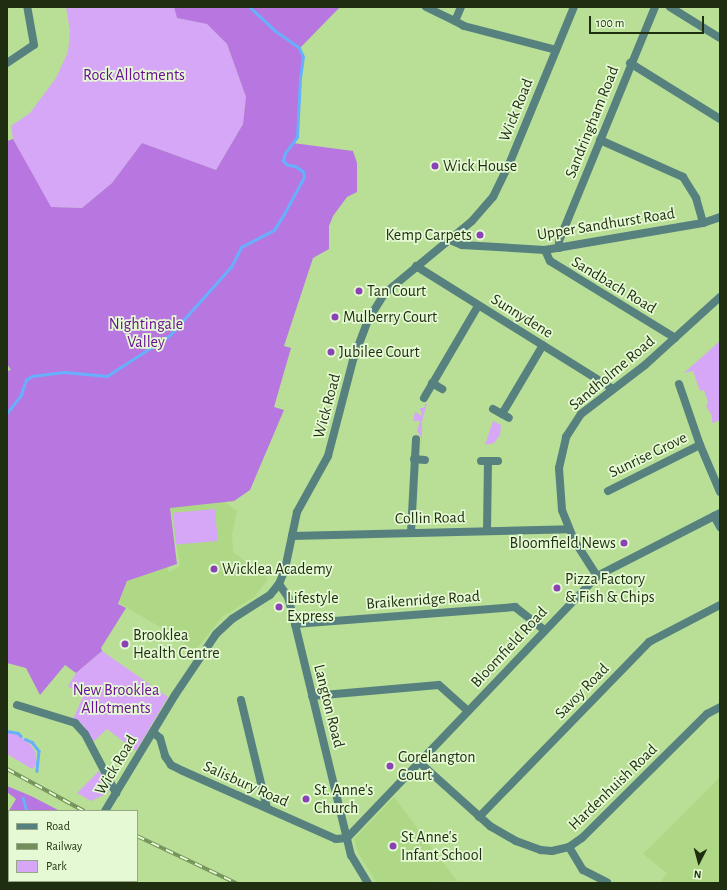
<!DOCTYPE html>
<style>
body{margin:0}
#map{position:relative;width:727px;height:890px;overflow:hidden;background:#b8df95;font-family:"Alegreya Sans",sans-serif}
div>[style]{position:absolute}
.built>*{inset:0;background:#aed886}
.green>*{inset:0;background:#d6a7f6;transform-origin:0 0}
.forest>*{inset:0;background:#b876e1}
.stream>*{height:2.5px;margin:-1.25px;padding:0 1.25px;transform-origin:1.25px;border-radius:1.25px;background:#67b0fb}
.minor>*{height:8px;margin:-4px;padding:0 4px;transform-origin:4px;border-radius:4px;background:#56817f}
.tertiary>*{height:8px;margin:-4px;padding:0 4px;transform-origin:4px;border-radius:4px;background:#56817f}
.rail>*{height:4px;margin-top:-2px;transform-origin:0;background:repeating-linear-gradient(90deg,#e5fad4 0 8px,#738f59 0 16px);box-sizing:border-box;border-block:1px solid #738f59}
.dots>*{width:11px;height:11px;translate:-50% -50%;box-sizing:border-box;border:2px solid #e5fad4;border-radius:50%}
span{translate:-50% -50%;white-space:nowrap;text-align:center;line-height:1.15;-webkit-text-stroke:3.5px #e5fad4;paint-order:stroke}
.park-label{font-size:16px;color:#6c1197}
.street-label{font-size:16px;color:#1f2d10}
.poi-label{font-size:16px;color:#1f2d10}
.left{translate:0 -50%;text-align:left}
.right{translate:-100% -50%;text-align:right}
.frame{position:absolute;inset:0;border:8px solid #1f2d10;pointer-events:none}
.legend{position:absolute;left:8px;top:810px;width:130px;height:72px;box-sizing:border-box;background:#e5fad4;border:1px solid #96a886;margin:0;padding:5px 7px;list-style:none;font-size:12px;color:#1f2d10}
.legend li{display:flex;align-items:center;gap:8px;height:20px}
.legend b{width:20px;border:1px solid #96a886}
.north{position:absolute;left:679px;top:842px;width:40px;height:40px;-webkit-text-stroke:3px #e5fad4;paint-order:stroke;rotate:186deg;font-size:11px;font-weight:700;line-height:16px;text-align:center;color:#1f2d10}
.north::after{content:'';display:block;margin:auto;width:14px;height:18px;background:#1f2d10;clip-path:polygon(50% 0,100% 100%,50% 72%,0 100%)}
.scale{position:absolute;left:589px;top:16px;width:115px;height:18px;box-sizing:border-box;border:2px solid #1f2d10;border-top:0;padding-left:5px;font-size:12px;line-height:14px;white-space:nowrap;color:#1f2d10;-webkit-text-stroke:3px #e5fad4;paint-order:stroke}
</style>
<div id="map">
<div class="built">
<i style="clip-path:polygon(168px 495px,221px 499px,237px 511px,232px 535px,233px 552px,268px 579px,254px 597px,222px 617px,198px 647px,192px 649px,165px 630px,119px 603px,127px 582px,163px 557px,169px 572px,180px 566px)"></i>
<i style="clip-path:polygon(720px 777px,720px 883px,660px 883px,667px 873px,643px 854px)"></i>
<i style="clip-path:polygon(394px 797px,457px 881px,377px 883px,358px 853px,354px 839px)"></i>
</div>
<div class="green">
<i style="clip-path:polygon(66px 7px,174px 7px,177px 18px,207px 24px,227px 44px,246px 97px,243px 124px,216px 170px,142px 143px,112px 183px,82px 208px,50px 207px,13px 139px,11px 126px,30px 113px,56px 78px,68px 52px,70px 31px)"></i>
<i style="clip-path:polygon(720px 341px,720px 420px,712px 423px,712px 416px,706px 406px,708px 402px,704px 390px,700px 391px,693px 371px,684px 373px)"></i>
<i style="clip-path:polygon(426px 403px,427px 404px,422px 421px,422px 447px,421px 437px,417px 431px,420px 421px,413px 421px,415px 412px,422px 416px,420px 408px,424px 408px)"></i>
<i style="clip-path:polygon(493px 421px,501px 425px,500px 435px,494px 443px,485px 445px)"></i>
<i style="left:215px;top:509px;width:32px;height:42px;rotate:85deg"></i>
<i style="clip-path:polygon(102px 651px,168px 697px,136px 751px,107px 729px,93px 742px,83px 725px,73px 719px,83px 697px,68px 686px,76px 673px)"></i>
<i style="clip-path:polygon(14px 732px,30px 744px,36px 753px,36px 765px,32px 769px,7px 754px,7px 733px)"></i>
<i style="clip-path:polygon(99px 771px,109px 787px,108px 793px,91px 801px,77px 793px)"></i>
</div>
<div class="forest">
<i style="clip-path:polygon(174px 7px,340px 7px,300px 48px,303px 57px,300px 78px,300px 105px,297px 137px,293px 143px,353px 151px,357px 163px,357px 192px,347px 197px,333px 216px,329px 226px,329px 249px,313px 258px,284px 346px,291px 348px,274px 407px,284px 410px,250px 490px,234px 501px,170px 508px,177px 564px,127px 581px,118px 604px,126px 608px,101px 648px,102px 651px,76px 673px,65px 665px,40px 695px,26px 668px,7px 663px,7px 371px,11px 370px,7px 364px,7px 141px,13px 139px,51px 207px,82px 208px,112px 183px,142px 143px,216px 170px,243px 124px,246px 97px,227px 44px,207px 24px,177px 18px)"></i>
<i style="clip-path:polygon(7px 786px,31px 796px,60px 811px,9px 811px,9px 840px,7px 814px,16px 799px,7px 792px)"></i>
</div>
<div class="stream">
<i style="left:7px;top:413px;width:23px;rotate:-52deg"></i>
<i style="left:21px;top:395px;width:16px;rotate:-72deg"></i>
<i style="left:26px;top:380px;width:7px;rotate:-34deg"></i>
<i style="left:32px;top:376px;width:32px;rotate:-7deg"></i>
<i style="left:64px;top:372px;width:43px;rotate:5.3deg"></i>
<i style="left:107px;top:376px;width:74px;rotate:-32.8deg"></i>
<i style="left:169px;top:336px;width:93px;rotate:-48.1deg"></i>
<i style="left:231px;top:267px;width:22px;rotate:-63deg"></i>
<i style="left:241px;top:247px;width:37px;rotate:-27deg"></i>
<i style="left:274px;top:230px;width:19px;rotate:-58deg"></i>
<i style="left:284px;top:214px;width:42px;rotate:-61.6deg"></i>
<i style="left:304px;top:177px;width:5px;rotate:-101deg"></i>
<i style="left:303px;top:172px;width:9px;rotate:-144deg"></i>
<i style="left:296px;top:167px;width:9px;rotate:-167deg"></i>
<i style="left:287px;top:165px;width:6px;rotate:-135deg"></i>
<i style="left:283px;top:161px;width:8px;rotate:-76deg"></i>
<i style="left:285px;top:153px;width:20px;rotate:-53deg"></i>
<i style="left:297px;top:137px;width:59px;rotate:-87.1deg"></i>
<i style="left:300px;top:78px;width:21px;rotate:-82deg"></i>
<i style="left:303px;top:57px;width:10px;rotate:-114deg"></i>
<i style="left:299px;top:48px;width:29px;rotate:-145deg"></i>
<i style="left:275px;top:31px;width:35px;rotate:-137deg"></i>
<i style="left:7px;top:731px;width:11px;rotate:10deg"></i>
<i style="left:18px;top:733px;width:4px;rotate:45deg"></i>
<i style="left:25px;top:739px;width:8px;rotate:23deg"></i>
<i style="left:32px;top:742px;width:11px;rotate:52deg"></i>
<i style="left:39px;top:751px;width:20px;rotate:96deg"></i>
<i style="left:23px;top:798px;width:14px;rotate:73deg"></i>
</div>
<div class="minor">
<i style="left:426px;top:7px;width:32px;rotate:26deg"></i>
<i style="left:461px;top:7px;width:15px;rotate:113deg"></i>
<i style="left:455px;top:21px;width:10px;rotate:29deg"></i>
<i style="left:464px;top:26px;width:95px;rotate:14.6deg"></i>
<i style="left:670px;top:7px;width:59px;rotate:31.8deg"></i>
<i style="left:7px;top:63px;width:32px;rotate:-34deg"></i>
<i style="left:34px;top:45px;width:39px;rotate:-100deg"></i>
<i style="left:630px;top:63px;width:106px;rotate:31.9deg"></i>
<i style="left:600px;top:140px;width:91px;rotate:24deg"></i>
<i style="left:683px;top:177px;width:25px;rotate:58deg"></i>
<i style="left:696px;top:198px;width:26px;rotate:74deg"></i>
<i style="left:450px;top:240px;width:13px;rotate:23deg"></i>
<i style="left:462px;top:245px;width:83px;rotate:3.4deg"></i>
<i style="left:545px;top:250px;width:160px;rotate:-9.7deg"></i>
<i style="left:703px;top:223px;width:18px;rotate:-19deg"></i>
<i style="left:559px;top:248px;width:7px;rotate:-90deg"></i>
<i style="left:559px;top:241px;width:253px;rotate:-67.7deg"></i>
<i style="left:545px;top:250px;width:12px;rotate:66deg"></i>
<i style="left:550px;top:261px;width:147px;rotate:31.6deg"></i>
<i style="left:416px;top:266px;width:232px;rotate:32deg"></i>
<i style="left:432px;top:383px;width:12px;rotate:31deg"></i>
<i style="left:679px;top:384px;width:65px;rotate:71deg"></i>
<i style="left:700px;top:445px;width:51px;rotate:66.9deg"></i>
<i style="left:424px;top:398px;width:107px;rotate:-59.6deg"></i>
<i style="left:493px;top:409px;width:18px;rotate:29deg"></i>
<i style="left:502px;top:414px;width:80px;rotate:-59.3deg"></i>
<i style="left:414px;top:459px;width:11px;rotate:5deg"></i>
<i style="left:481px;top:461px;width:17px"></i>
<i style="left:608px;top:491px;width:103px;rotate:-26.6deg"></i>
<i style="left:714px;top:516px;width:13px;rotate:61deg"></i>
<i style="left:487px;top:531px;width:70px;rotate:-89.2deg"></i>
<i style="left:411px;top:532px;width:93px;rotate:-86.9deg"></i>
<i style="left:292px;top:536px;width:277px;rotate:-1.4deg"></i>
<i style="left:597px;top:576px;width:43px;rotate:-122.6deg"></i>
<i style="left:574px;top:540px;width:32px;rotate:-112deg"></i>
<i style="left:562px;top:510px;width:42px;rotate:-94.1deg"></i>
<i style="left:559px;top:468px;width:32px;rotate:-77deg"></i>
<i style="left:566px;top:437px;width:27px;rotate:-57deg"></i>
<i style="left:581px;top:414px;width:81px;rotate:-37.4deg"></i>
<i style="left:645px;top:365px;width:101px;rotate:-42.2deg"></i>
<i style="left:295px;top:624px;width:221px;rotate:-4.4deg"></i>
<i style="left:515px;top:607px;width:37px;rotate:38deg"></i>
<i style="left:312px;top:696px;width:127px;rotate:-5deg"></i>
<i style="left:439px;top:685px;width:39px;rotate:42deg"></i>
<i style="left:241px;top:700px;width:111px;rotate:76.5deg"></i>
<i style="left:17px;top:705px;width:61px;rotate:17.2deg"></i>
<i style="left:75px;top:723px;width:15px;rotate:48deg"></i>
<i style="left:85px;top:734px;width:67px;rotate:62.3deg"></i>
<i style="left:419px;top:762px;width:96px;rotate:42deg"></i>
<i style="left:490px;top:826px;width:30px;rotate:30deg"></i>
<i style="left:516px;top:841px;width:27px;rotate:20deg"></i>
<i style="left:541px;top:850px;width:11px;rotate:5deg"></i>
<i style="left:552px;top:851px;width:17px;rotate:-13deg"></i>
<i style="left:569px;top:847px;width:16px;rotate:-35deg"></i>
<i style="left:582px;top:838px;width:176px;rotate:-44.8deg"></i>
<i style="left:707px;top:714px;width:15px;rotate:-28deg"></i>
<i style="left:479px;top:817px;width:244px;rotate:-45.8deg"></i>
<i style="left:649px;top:642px;width:80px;rotate:-27.5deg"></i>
<i style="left:347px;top:838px;width:362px;rotate:-46.3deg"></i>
<i style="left:597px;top:576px;width:138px;rotate:-27.1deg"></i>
<i style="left:569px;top:847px;width:27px;rotate:59deg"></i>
<i style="left:583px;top:870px;width:27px;rotate:27deg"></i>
<i style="left:7px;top:852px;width:2px;rotate:-27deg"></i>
</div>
<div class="tertiary">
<i style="left:279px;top:584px;width:16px;rotate:55deg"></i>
<i style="left:288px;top:597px;width:28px;rotate:75deg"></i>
<i style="left:295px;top:624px;width:238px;rotate:76.4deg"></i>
<i style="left:351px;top:855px;width:33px;rotate:59deg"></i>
<i style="left:153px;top:732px;width:9px;rotate:41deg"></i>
<i style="left:160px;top:738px;width:19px;rotate:74deg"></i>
<i style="left:165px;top:756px;width:11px;rotate:56deg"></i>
<i style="left:171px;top:765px;width:13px;rotate:27deg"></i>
<i style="left:183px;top:771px;width:167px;rotate:24deg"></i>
<i style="left:336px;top:839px;width:11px;rotate:-5deg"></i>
<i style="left:105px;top:811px;width:135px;rotate:-58.9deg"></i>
<i style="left:175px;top:695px;width:73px;rotate:-56.1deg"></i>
<i style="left:216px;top:634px;width:22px;rotate:-43deg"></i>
<i style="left:232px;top:619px;width:45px;rotate:-32.3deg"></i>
<i style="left:270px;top:595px;width:14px;rotate:-51deg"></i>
<i style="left:279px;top:584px;width:16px;rotate:-68deg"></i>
<i style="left:285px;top:569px;width:58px;rotate:-78.1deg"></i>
<i style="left:297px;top:512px;width:64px;rotate:-61deg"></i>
<i style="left:328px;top:456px;width:99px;rotate:-75.4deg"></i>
<i style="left:353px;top:360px;width:43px;rotate:-69.4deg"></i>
<i style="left:368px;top:320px;width:32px;rotate:-58deg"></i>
<i style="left:385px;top:293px;width:113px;rotate:-39.6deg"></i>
<i style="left:472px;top:221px;width:32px;rotate:-49deg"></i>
<i style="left:493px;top:197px;width:39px;rotate:-64deg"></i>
<i style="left:510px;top:162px;width:168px;rotate:-67.6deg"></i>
<i style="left:66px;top:883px;width:2px;rotate:-63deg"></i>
</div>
<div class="rail">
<i style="left:7px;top:769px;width:88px;rotate:28.6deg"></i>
<i style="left:137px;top:836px;width:110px;rotate:25.4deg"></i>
</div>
<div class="dots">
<i style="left:435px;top:166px;background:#8b42b5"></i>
<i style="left:480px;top:235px;background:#8b42b5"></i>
<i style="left:359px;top:291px;background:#8b42b5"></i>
<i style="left:335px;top:317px;background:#8b42b5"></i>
<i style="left:331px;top:352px;background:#8b42b5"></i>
<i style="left:624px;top:543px;background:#8b42b5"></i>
<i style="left:214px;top:569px;background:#8b42b5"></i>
<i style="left:557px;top:588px;background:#8b42b5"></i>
<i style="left:279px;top:607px;background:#8b42b5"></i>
<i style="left:125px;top:644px;background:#8b42b5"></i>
<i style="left:390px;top:766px;background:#8b42b5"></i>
<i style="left:306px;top:799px;background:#8b42b5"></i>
<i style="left:393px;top:846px;background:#8b42b5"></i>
</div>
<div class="park-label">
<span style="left:134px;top:75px">Rock Allotments</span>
<span style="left:146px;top:333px">Nightingale<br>Valley</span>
<span style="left:116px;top:699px">New Brooklea<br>Allotments</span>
</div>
<div class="street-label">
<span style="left:516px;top:110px;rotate:-68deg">Wick Road</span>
<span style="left:592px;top:122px;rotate:-68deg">Sandringham Road</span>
<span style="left:606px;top:224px;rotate:-9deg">Upper Sandhurst Road</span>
<span style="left:614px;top:285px;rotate:31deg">Sandbach Road</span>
<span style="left:522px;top:316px;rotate:32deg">Sunnydene</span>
<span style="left:612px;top:373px;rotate:-40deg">Sandholme Road</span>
<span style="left:327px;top:406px;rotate:-75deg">Wick Road</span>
<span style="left:648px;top:455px;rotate:-26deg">Sunrise Grove</span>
<span style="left:430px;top:518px;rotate:-1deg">Collin Road</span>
<span style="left:423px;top:600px;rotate:-4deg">Braikenridge Road</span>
<span style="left:509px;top:647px;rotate:-47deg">Bloomfield Road</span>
<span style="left:582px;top:691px;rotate:-46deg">Savoy Road</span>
<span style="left:329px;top:706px;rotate:76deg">Langton Road</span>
<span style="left:116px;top:765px;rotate:-59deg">Wick Road</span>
<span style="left:246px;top:784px;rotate:24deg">Salisbury Road</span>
<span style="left:613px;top:787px;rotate:-44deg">Hardenhuish Road</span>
</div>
<div class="poi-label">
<span class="left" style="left:443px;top:166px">Wick House</span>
<span class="right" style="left:472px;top:235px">Kemp Carpets</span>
<span class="left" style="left:367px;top:291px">Tan Court</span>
<span class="left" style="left:343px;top:317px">Mulberry Court</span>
<span class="left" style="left:339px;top:352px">Jubilee Court</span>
<span class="right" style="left:616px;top:543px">Bloomfield News</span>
<span class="left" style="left:222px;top:569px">Wicklea Academy</span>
<span class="left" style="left:565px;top:588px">Pizza Factory<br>&amp; Fish &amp; Chips</span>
<span class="left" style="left:287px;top:607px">Lifestyle<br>Express</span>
<span class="left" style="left:133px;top:644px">Brooklea<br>Health Centre</span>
<span class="left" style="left:398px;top:766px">Gorelangton<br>Court</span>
<span class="left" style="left:314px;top:799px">St. Anne's<br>Church</span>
<span class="left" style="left:401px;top:846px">St Anne's<br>Infant School</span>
</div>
<div class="frame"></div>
<ul class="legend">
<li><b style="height:5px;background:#56817f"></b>Road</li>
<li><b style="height:5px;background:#738f59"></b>Railway</li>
<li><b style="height:11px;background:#d6a7f6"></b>Park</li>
</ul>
<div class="north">N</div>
<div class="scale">100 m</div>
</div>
